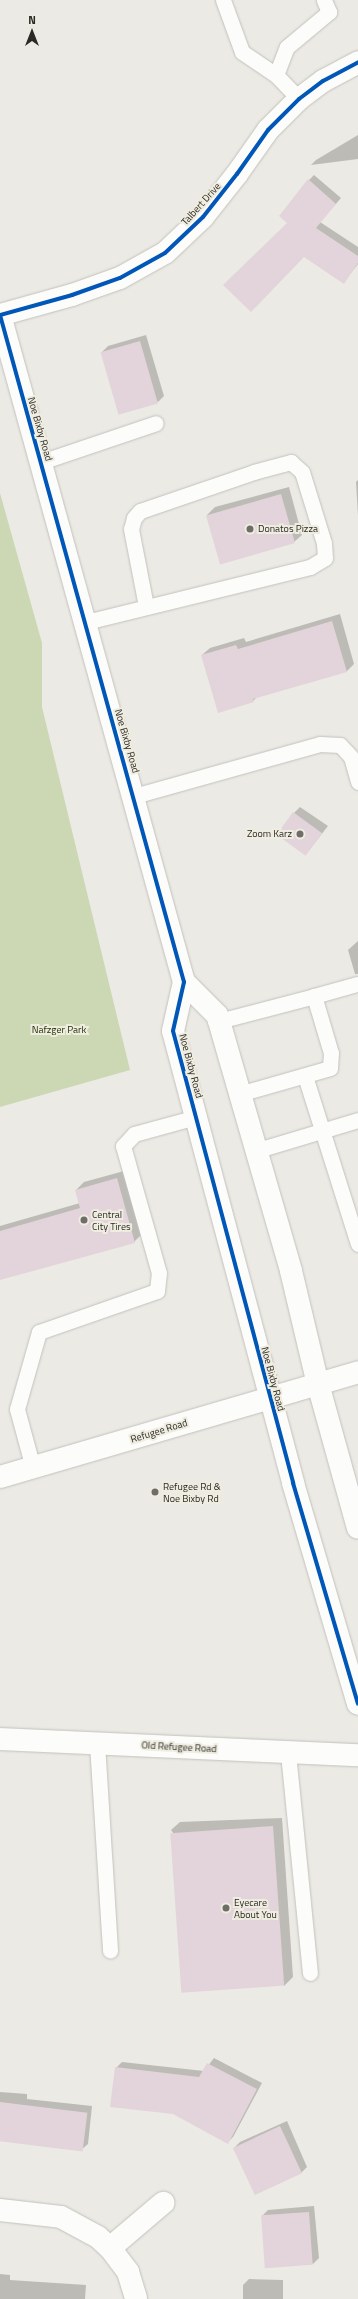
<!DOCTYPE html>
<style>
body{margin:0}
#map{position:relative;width:358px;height:2299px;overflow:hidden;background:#eceae4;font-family:"Titillium Web",sans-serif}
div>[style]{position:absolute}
.green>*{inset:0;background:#ccd8b4}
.shadow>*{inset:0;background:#0003}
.building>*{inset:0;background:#e2d4da;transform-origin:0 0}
.roads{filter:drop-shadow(0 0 1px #c3c1bd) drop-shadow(0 0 1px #c3c1bd)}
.lane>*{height:15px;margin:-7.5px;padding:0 7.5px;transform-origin:7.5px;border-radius:7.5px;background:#fcfcfb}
.street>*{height:22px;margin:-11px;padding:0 11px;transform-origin:11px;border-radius:11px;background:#fcfcfb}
.secondary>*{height:22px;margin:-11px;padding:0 11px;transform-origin:11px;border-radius:11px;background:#fcfcfb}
.primary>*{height:22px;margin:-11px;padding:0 11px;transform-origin:11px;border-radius:11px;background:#fcfcfb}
.cycleway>*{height:4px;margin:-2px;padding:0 2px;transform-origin:2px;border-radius:2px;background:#0057b8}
.dots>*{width:11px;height:11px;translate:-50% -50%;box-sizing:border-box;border:2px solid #efece0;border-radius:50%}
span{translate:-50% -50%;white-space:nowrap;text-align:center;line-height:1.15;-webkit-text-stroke:4px #efece0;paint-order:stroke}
.street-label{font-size:10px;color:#2a2924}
.poi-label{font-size:10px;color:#2a2924}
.left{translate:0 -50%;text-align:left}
.right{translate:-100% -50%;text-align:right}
.park-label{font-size:10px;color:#223200}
.north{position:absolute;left:12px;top:12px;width:40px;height:40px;-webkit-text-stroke:3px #efece0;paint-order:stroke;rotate:0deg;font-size:11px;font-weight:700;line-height:16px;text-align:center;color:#2a2924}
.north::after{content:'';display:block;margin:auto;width:14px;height:18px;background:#2a2924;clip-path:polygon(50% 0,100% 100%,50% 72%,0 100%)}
</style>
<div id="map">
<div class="green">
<i style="clip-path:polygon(0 493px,42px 643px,42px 707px,130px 1070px,0 1107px)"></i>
</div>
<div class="shadow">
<i style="clip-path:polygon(358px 135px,358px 159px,311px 165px,316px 160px)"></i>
<i style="clip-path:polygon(314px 175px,341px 198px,320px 222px,358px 247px,358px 264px,344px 282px,288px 222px,309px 180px)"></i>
<i style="clip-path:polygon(146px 335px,164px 396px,158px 402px,102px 352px,108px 346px)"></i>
<i style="clip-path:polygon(358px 480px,358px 516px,356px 482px)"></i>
<i style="clip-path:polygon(289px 487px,302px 535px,294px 542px,207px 515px,215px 507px)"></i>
<i style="clip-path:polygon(340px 614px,354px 664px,347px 671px,257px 697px,253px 701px,202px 655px,210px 648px,244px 638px,246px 642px)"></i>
<i style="clip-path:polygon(300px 807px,328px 826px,306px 854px,294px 813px)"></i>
<i style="clip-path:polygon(358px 941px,358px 974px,355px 974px,348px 950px)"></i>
<i style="clip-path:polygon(124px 1171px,142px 1234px,134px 1242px,0 1279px,0 1226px,80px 1203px,76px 1190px,84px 1182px)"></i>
<i style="clip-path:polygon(282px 1818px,293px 1977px,284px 1986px,171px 1830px,180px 1822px)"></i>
<i style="clip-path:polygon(214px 2058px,262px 2083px,233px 2137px,227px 2143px,116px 2068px,122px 2062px,204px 2071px)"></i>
<i style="clip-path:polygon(0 2092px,27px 2094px,27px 2099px,92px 2106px,88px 2144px,81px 2150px,0 2140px)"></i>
<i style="clip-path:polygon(287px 2121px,307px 2167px,301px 2173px,234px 2148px,240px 2142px)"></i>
<i style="clip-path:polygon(314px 2206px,319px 2258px,313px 2264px,262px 2216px,268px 2210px)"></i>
<i style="clip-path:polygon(0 2274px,10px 2275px,10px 2280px,86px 2285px,85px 2299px,0 2299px)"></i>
<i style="clip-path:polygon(249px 2279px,283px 2280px,283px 2299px,243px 2299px,243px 2285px)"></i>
</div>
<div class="building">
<i style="clip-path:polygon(308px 179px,336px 204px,316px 228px,358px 256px,358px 263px,344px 284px,304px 257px,251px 312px,223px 285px,287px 223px,279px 216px)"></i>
<i style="left:140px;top:341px;width:65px;height:41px;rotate:74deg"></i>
<i style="left:281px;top:494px;width:51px;height:78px;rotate:74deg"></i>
<i style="clip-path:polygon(332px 621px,347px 672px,253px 699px,254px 702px,218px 713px,201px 655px,236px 645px,238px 649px)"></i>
<i style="left:293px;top:812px;width:36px;height:28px;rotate:36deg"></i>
<i style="clip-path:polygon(117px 1178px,135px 1243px,0 1280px,0 1231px,80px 1208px,75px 1190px)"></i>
<i style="left:273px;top:1826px;width:160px;height:103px;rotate:86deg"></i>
<i style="clip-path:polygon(207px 2063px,257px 2089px,228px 2144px,173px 2114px,110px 2107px,115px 2067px,199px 2077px)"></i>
<i style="left:0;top:2102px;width:88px;height:39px;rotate:7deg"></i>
<i style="left:280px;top:2126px;width:52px;height:52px;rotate:65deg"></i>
<i style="left:309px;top:2212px;width:53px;height:48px;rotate:86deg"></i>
</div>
<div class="roads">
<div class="lane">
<i style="left:223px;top:0;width:55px;rotate:69.9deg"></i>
<i style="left:242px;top:52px;width:41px;rotate:34.1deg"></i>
<i style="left:276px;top:75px;width:33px;rotate:46deg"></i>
<i style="left:276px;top:75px;width:30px;rotate:-69deg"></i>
<i style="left:287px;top:47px;width:55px;rotate:-39.8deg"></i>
<i style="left:329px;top:12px;width:13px;rotate:-113deg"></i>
<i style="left:41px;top:462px;width:121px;rotate:-18.7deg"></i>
<i style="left:86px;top:622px;width:231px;rotate:-13.8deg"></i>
<i style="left:310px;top:567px;width:17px;rotate:-31deg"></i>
<i style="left:325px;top:558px;width:15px;rotate:-94deg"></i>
<i style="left:324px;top:543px;width:74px;rotate:-107.2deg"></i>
<i style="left:302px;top:472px;width:15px;rotate:-138deg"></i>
<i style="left:291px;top:462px;width:38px;rotate:165deg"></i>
<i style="left:254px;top:472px;width:120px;rotate:161.1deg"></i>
<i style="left:140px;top:511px;width:9px;rotate:131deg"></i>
<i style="left:134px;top:518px;width:11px;rotate:105deg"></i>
<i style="left:131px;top:529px;width:78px;rotate:79deg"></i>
<i style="left:134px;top:796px;width:193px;rotate:-15.6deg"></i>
<i style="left:320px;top:744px;width:20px;rotate:3deg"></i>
<i style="left:340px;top:745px;width:16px;rotate:47deg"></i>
<i style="left:351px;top:757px;width:26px;rotate:74deg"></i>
<i style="left:314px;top:996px;width:45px;rotate:-15.6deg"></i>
<i style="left:219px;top:1021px;width:98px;rotate:-14.7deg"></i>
<i style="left:314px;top:996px;width:59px;rotate:73.4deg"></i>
<i style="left:331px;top:1053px;width:15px;rotate:94deg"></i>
<i style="left:330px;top:1068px;width:91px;rotate:164.1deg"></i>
<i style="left:305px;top:1076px;width:176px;rotate:72.5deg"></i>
<i style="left:258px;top:1150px;width:104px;rotate:-16.7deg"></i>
<i style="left:33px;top:1468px;width:61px;rotate:-105.2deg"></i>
<i style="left:17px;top:1409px;width:80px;rotate:-74.1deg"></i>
<i style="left:39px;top:1332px;width:125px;rotate:-19.2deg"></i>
<i style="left:157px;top:1291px;width:18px;rotate:-84deg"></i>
<i style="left:159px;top:1273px;width:132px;rotate:-105.8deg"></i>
<i style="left:123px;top:1146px;width:16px;rotate:-47deg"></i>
<i style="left:134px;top:1134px;width:64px;rotate:-15.3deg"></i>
<i style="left:97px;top:1743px;width:208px;rotate:86.4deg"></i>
<i style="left:288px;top:1753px;width:221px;rotate:84.3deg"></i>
</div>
<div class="street">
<i style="left:0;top:315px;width:75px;rotate:-15.5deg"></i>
<i style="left:72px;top:295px;width:51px;rotate:-19.5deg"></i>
<i style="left:120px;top:278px;width:51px;rotate:-29.1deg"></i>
<i style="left:165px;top:253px;width:52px;rotate:-43.5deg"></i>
<i style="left:203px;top:217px;width:55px;rotate:-51.7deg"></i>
<i style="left:237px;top:174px;width:54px;rotate:-54.8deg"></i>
<i style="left:268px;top:130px;width:44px;rotate:-45deg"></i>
<i style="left:299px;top:99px;width:30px;rotate:-37deg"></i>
<i style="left:323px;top:81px;width:40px;rotate:-28deg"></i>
<i style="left:0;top:1739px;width:358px;rotate:2.6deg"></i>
<i style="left:0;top:2210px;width:61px;rotate:6.5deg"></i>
<i style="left:61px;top:2217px;width:42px;rotate:28.4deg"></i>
<i style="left:98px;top:2237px;width:16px;rotate:43deg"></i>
<i style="left:110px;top:2248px;width:30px;rotate:53deg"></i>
<i style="left:128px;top:2272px;width:28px;rotate:73deg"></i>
<i style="left:110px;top:2248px;width:70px;rotate:-40.3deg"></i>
</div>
<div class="secondary">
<i style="left:0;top:315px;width:692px;rotate:74.58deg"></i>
<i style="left:184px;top:982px;width:50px;rotate:102.7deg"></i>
<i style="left:173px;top:1031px;width:468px;rotate:75.1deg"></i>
<i style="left:293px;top:1483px;width:230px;rotate:73.6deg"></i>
<i style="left:184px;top:982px;width:47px;rotate:45deg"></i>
<i style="left:217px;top:1015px;width:6px;rotate:72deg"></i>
<i style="left:219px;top:1021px;width:260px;rotate:73.9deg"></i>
<i style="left:291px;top:1271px;width:116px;rotate:76.6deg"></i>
<i style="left:318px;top:1384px;width:149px;rotate:74.5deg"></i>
</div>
<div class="primary">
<i style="left:0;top:1477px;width:373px;rotate:-16.3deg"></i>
</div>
</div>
<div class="cycleway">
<i style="left:0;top:315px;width:692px;rotate:74.58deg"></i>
<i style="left:184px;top:982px;width:50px;rotate:102.7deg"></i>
<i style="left:173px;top:1031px;width:468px;rotate:75.1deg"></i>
<i style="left:293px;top:1483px;width:230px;rotate:73.6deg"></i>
<i style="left:0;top:315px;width:75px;rotate:-15.5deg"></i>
<i style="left:72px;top:295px;width:51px;rotate:-19.5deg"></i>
<i style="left:120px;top:278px;width:51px;rotate:-29.1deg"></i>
<i style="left:165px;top:253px;width:52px;rotate:-43.5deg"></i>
<i style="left:203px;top:217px;width:55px;rotate:-51.7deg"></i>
<i style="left:237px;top:174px;width:54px;rotate:-54.8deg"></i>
<i style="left:268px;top:130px;width:44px;rotate:-45deg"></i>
<i style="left:299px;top:99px;width:30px;rotate:-37deg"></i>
<i style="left:323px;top:81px;width:40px;rotate:-28deg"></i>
</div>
<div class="dots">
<i style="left:250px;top:529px;background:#6e6d67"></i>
<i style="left:300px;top:834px;background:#6e6d67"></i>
<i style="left:84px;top:1220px;background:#6e6d67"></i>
<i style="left:155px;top:1492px;background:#6e6d67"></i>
<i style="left:226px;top:1908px;background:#6e6d67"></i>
</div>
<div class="street-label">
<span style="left:201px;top:204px;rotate:-48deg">Talbert Drive</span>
<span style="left:40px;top:429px;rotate:74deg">Noe Bixby Road</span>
<span style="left:127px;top:741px;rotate:74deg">Noe Bixby Road</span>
<span style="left:191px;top:1066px;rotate:75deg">Noe Bixby Road</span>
<span style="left:273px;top:1379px;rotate:75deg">Noe Bixby Road</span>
<span style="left:159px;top:1431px;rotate:-17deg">Refugee Road</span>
<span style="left:179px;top:1747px;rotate:3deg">Old Refugee Road</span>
</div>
<div class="poi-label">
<span class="left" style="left:258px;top:529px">Donatos Pizza</span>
<span class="right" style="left:292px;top:834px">Zoom Karz</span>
<span class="left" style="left:92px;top:1220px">Central<br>City Tires</span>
<span class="left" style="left:163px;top:1492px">Refugee Rd &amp;<br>Noe Bixby Rd</span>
<span class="left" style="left:234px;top:1908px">Eyecare<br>About You</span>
</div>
<div class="park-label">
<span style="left:59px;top:1030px">Nafzger Park</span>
</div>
<div class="north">N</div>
</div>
